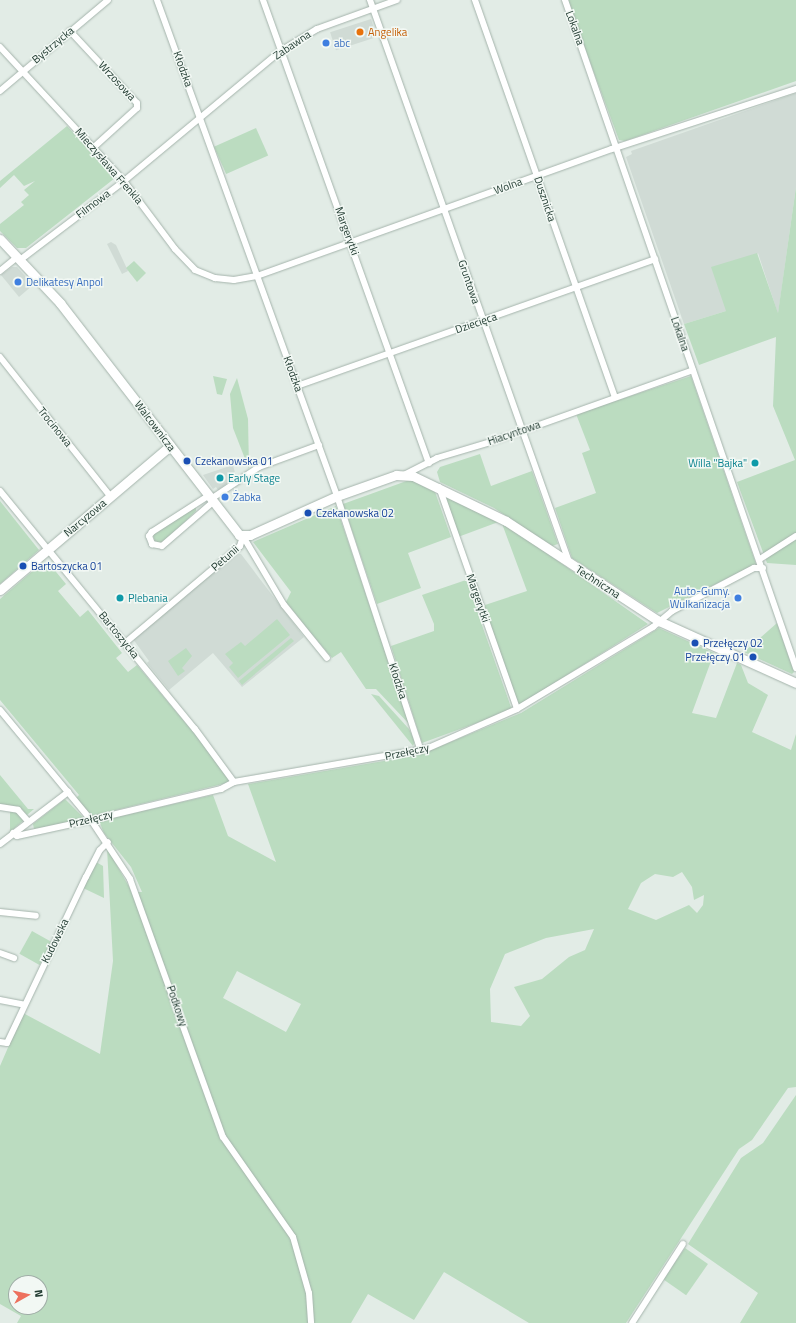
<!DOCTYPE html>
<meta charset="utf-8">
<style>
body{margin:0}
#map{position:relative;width:796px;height:1323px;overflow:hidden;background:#e2ece6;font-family:"Titillium Web",sans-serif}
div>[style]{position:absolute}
.built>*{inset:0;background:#d0dbd5;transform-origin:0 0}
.green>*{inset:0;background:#bbdcc0;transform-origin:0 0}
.roads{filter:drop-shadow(0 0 1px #a5b4ac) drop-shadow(0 0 1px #a5b4ac)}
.street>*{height:6px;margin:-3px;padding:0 3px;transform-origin:3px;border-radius:3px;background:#fff}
.secondary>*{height:9px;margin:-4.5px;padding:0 4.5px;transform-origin:4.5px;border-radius:4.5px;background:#fff}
.dots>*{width:11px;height:11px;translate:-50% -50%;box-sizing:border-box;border:2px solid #f2f8f4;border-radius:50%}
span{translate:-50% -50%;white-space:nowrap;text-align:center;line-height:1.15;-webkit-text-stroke:3px #f2f8f4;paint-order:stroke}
.street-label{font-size:11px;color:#223c32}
.food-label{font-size:11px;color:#c56008}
.left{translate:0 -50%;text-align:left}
.shop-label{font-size:11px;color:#366cbe}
.right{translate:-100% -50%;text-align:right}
.transit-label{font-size:11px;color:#164399}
.culture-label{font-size:11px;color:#0d838f}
.north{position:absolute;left:8px;top:1275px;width:40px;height:40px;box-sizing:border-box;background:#f2f8f4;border:1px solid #9fada6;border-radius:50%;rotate:82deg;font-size:11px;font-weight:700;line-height:16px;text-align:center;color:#223c32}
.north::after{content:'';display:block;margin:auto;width:14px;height:18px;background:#ed715e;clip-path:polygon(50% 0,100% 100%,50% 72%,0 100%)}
</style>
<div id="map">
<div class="built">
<i style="left:371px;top:19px;width:19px;height:43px;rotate:72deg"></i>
<i style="clip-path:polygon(796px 93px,796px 187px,778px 314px,758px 253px,726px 311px,684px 324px,626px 157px,632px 154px,631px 151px)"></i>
<i style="clip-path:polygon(111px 242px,116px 245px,128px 271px,122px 274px,107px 244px)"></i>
<i style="clip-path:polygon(12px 267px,17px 267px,33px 285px,19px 297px,1px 275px)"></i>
<i style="clip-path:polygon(233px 465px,236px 477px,218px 490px,216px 487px,213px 489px,203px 475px)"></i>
<i style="clip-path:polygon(235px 554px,241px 554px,304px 637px,242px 687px,213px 653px,169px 690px,147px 663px,149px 661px,133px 639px)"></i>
</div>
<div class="green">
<i style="clip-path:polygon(567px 0,796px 0,796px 81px,625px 141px,619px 140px)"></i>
<i style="clip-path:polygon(67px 126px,115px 178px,26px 248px,17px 248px,0 231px,0 224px,24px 205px,21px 202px,29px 195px,24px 190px,35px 181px,24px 186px,14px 175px,0 188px,0 181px)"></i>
<i style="left:256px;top:128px;width:30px;height:46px;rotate:66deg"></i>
<i style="clip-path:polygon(796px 187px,796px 565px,767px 563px,737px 482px,795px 460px,773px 406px,776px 337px,699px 365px,684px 324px,726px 311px,711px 267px,757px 253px,778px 313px)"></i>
<i style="clip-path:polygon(134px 261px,146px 273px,137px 282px,126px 268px)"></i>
<i style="clip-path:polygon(213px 376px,227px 379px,222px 395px,217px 394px)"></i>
<i style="clip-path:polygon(691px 376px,756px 564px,657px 613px,572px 558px,555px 508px,596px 493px,582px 453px,590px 450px,576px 414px)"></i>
<i style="clip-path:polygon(237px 378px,248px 419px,249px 469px,233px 428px,230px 394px)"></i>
<i style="clip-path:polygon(480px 454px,491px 486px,532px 471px,558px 544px,552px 546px,494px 508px,440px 482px,437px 472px,440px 467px)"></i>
<i style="clip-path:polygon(412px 479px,434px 489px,451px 537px,408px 553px,421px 588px,377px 604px,343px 504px)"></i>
<i style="clip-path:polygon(444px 494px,501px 521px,648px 624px,518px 706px,482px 606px,527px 591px,501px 521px,458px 537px)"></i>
<i style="clip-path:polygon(0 501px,39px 550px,0 584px)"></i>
<i style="clip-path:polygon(336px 506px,410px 725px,376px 689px,366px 689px,341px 652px,332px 658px,310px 632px,286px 602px,291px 592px,253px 542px)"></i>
<i style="clip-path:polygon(196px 507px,196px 511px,163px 543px,155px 543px,153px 534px)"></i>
<i style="clip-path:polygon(43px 562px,52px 567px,66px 584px,58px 591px,80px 617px,88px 610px,122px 653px,116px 658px,128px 672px,137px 665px,204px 745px,231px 782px,91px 816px,76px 798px,79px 795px,0 700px,0 599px)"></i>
<i style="clip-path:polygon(466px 580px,512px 710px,422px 743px,391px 646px,434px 631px,434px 624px,422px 595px)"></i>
<i style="clip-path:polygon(277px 619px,290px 635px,238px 678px,229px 667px,233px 663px,225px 654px,241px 642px,245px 646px)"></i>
<i style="clip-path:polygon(777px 623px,794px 672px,792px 674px,744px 652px)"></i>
<i style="clip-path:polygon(evenodd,659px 628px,714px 653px,692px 713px,716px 718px,737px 663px,741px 665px,748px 683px,768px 695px,752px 732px,791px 750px,796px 734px,796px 1087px,788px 1088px,752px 1140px,739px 1149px,626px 1323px,529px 1323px,444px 1272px,414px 1320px,368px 1294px,351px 1323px,17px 1323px,21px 1316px,0 1304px,0 1066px,23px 1013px,100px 1054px,113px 961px,107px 848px,132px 892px,142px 892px,131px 867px,104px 833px,99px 821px,213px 795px,228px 836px,276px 862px,248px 784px,419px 755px,521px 713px,659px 628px,682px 872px,692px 887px,694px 900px,704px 895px,703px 905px,697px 913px,689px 905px,656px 920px,628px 909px,641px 883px,655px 874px,673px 877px,682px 872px,659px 628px,594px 929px,585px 950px,569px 957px,542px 979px,514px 987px,530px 1016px,521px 1026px,491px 1022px,490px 989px,505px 954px,546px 938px,594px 929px,659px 628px,237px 971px,301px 1004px,286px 1032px,223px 998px,237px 971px,659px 628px,16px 1283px,40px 1283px,40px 1307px,16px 1307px,16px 1283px)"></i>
<i style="clip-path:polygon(291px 638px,294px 641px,242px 685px,239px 681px)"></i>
<i style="clip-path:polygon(186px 648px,192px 656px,182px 668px,185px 671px,178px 676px,168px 661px)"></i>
<i style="clip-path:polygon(371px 694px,379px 696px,409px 729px,415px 741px,413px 746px)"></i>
<i style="clip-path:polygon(0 775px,28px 809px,34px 809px,27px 815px,20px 807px,0 805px)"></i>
<i style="clip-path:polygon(65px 799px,85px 819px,34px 829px,33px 824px)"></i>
<i style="clip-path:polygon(10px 811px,17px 812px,24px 820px,10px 832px)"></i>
<i style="clip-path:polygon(96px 862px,103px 866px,104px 898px,83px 888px)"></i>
<i style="left:32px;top:931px;width:23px;height:26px;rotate:29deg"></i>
<i style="clip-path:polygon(796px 1095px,796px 1323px,740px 1323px,758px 1293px,688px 1244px,741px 1158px,763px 1143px)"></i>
<i style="left:685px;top:1248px;width:28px;height:38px;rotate:35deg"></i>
</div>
<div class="roads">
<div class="street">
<i style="left:157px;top:0;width:528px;rotate:70.05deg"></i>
<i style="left:337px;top:496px;width:268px;rotate:71.8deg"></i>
<i style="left:263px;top:0;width:492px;rotate:70.3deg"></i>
<i style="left:370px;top:0;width:596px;rotate:70.5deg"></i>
<i style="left:475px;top:0;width:421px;rotate:70.6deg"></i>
<i style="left:565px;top:0;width:707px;rotate:70.92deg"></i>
<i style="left:70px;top:31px;width:98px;rotate:47.1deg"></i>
<i style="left:137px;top:103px;width:5px;rotate:90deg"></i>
<i style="left:137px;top:108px;width:58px;rotate:137.8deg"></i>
<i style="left:0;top:47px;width:183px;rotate:47.2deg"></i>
<i style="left:124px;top:181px;width:85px;rotate:53.1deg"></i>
<i style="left:175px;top:249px;width:29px;rotate:46deg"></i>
<i style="left:195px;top:270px;width:22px;rotate:22deg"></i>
<i style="left:215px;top:278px;width:19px;rotate:6deg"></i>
<i style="left:234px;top:280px;width:23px;rotate:-10deg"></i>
<i style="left:257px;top:276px;width:377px;rotate:-19.7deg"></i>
<i style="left:612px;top:149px;width:194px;rotate:-18.1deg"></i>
<i style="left:0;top:91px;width:141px;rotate:-40.1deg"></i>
<i style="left:20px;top:260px;width:131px;rotate:-37.2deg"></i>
<i style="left:124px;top:181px;width:205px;rotate:-39.7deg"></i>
<i style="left:282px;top:50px;width:41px;rotate:-31deg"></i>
<i style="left:317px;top:29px;width:85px;rotate:-19.9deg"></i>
<i style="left:0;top:271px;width:22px;rotate:-39deg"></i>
<i style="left:0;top:357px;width:179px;rotate:51.6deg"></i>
<i style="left:297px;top:386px;width:380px;rotate:-19.5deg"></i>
<i style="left:404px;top:475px;width:37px;rotate:-27deg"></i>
<i style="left:437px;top:458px;width:59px;rotate:-16.6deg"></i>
<i style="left:494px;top:441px;width:211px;rotate:-19.6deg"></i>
<i style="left:439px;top:487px;width:235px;rotate:70.6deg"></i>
<i style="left:0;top:491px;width:308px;rotate:50.7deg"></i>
<i style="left:195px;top:729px;width:66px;rotate:53.7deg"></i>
<i style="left:208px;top:496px;width:67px;rotate:147.3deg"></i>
<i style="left:152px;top:532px;width:5px;rotate:127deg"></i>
<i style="left:149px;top:536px;width:9px;rotate:69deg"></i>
<i style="left:152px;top:544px;width:10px;rotate:11deg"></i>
<i style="left:162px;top:546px;width:67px;rotate:-40.8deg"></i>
<i style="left:211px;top:499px;width:58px;rotate:-33.7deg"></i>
<i style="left:259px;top:467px;width:64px;rotate:-20.1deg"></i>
<i style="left:244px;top:538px;width:78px;rotate:59.2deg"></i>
<i style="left:284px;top:605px;width:68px;rotate:50.9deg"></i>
<i style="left:760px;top:559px;width:43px;rotate:-32.6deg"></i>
<i style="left:125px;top:643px;width:150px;rotate:-40.1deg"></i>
<i style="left:240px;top:546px;width:10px;rotate:-73deg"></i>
<i style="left:0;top:710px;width:143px;rotate:50.4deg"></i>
<i style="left:91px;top:820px;width:71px;rotate:56.5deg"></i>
<i style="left:130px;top:879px;width:274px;rotate:70.2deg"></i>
<i style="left:223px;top:1137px;width:122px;rotate:55deg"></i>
<i style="left:293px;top:1237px;width:58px;rotate:74.1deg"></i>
<i style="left:309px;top:1293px;width:30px;rotate:86deg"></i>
<i style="left:0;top:807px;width:18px;rotate:9deg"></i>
<i style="left:18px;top:810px;width:15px;rotate:48deg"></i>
<i style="left:13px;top:833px;width:5px;rotate:37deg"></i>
<i style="left:17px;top:836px;width:76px;rotate:-12.2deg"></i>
<i style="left:91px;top:820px;width:134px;rotate:-13.4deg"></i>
<i style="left:221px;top:789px;width:15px;rotate:-28deg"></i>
<i style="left:234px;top:782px;width:195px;rotate:-9.8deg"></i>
<i style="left:426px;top:749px;width:99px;rotate:-23.7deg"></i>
<i style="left:517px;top:709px;width:159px;rotate:-31.1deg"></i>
<i style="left:653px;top:627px;width:25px;rotate:-40deg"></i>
<i style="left:672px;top:611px;width:93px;rotate:-27.7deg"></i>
<i style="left:754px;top:568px;width:9px"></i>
<i style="left:0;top:844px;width:86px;rotate:-37.4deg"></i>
<i style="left:0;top:912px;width:36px;rotate:6deg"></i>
<i style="left:0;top:953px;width:15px;rotate:20deg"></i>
<i style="left:0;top:1000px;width:25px;rotate:11deg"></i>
<i style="left:0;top:1042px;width:7px;rotate:8deg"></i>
<i style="left:7px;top:1043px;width:184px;rotate:-64.6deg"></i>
<i style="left:86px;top:877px;width:30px;rotate:-63deg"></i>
<i style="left:100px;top:850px;width:11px;rotate:-45deg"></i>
<i style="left:632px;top:1323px;width:94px;rotate:-57.2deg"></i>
</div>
<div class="secondary">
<i style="left:0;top:239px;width:88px;rotate:46.8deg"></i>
<i style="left:60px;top:303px;width:293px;rotate:52.3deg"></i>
<i style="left:239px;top:535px;width:11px"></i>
<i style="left:250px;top:535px;width:95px;rotate:-24.1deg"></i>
<i style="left:337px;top:496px;width:63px;rotate:-19.6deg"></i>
<i style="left:396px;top:475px;width:17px;rotate:3deg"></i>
<i style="left:413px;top:476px;width:103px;rotate:25.8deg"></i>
<i style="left:506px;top:521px;width:183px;rotate:33.2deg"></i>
<i style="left:659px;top:621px;width:150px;rotate:24.3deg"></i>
<i style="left:0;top:590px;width:223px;rotate:-40.3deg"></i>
</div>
</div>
<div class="dots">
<i style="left:360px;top:32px;background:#e8710a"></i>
<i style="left:326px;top:43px;background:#3f7fe0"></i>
<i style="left:18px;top:282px;background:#3f7fe0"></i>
<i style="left:187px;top:461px;background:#1a4fb4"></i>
<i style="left:755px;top:463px;background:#0f9aa8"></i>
<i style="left:220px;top:478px;background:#0f9aa8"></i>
<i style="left:225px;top:497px;background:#3f7fe0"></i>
<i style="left:308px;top:513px;background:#1a4fb4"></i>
<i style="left:23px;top:566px;background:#1a4fb4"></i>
<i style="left:120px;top:598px;background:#0f9aa8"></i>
<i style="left:738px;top:598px;background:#3f7fe0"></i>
<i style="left:695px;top:643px;background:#1a4fb4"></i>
<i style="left:753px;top:657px;background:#1a4fb4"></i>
</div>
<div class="street-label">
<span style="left:575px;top:28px;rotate:70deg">Lokalna</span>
<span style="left:53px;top:45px;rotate:-40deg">Bystrzycka</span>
<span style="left:292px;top:45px;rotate:-34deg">Zabawna</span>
<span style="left:183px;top:69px;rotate:70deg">Kłodzka</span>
<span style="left:117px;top:81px;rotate:47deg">Wrzosowa</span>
<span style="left:109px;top:166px;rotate:49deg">Mieczysława Frenkla</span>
<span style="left:508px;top:186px;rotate:-20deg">Wolna</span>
<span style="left:545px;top:199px;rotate:71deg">Dusznicka</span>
<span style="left:93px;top:204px;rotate:-37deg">Filmowa</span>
<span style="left:347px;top:231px;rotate:70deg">Margerytki</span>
<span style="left:469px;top:282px;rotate:71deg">Gruntowa</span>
<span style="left:476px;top:323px;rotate:-19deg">Dziecięca</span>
<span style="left:680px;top:334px;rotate:71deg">Lokalna</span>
<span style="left:293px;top:374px;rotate:70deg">Kłodzka</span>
<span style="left:155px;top:426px;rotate:53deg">Walcownicza</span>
<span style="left:55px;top:427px;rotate:51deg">Trocinowa</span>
<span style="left:514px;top:433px;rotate:-19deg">Hiacyntowa</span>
<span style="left:85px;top:518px;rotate:-40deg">Narcyzowa</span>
<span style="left:225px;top:558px;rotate:-41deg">Petunii</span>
<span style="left:598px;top:582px;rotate:33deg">Techniczna</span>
<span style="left:478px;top:598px;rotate:71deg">Margerytki</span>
<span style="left:119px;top:635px;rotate:51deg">Bartoszycka</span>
<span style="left:398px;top:681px;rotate:72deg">Kłodzka</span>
<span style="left:407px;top:752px;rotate:-12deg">Przełęczy</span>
<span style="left:91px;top:819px;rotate:-13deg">Przełęczy</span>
<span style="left:55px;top:941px;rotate:-64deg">Kudowska</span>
<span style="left:177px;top:1006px;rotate:71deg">Podkowy</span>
</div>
<div class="food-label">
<span class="left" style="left:368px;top:32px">Angelika</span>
</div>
<div class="shop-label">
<span class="left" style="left:334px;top:43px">abc</span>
<span class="left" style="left:26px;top:282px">Delikatesy Anpol</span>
<span class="left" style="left:233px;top:497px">Żabka</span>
<span class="right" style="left:730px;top:598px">Auto-Gumy.<br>Wulkanizacja</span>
</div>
<div class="transit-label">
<span class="left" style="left:195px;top:461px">Czekanowska 01</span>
<span class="left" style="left:316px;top:513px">Czekanowska 02</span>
<span class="left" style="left:31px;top:566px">Bartoszycka 01</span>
<span class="left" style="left:703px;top:643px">Przełęczy 02</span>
<span class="right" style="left:745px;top:657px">Przełęczy 01</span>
</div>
<div class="culture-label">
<span class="right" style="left:747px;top:463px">Willa "Bajka"</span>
<span class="left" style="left:228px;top:478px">Early Stage</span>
<span class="left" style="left:128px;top:598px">Plebania</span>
</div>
<div class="north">N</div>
</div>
